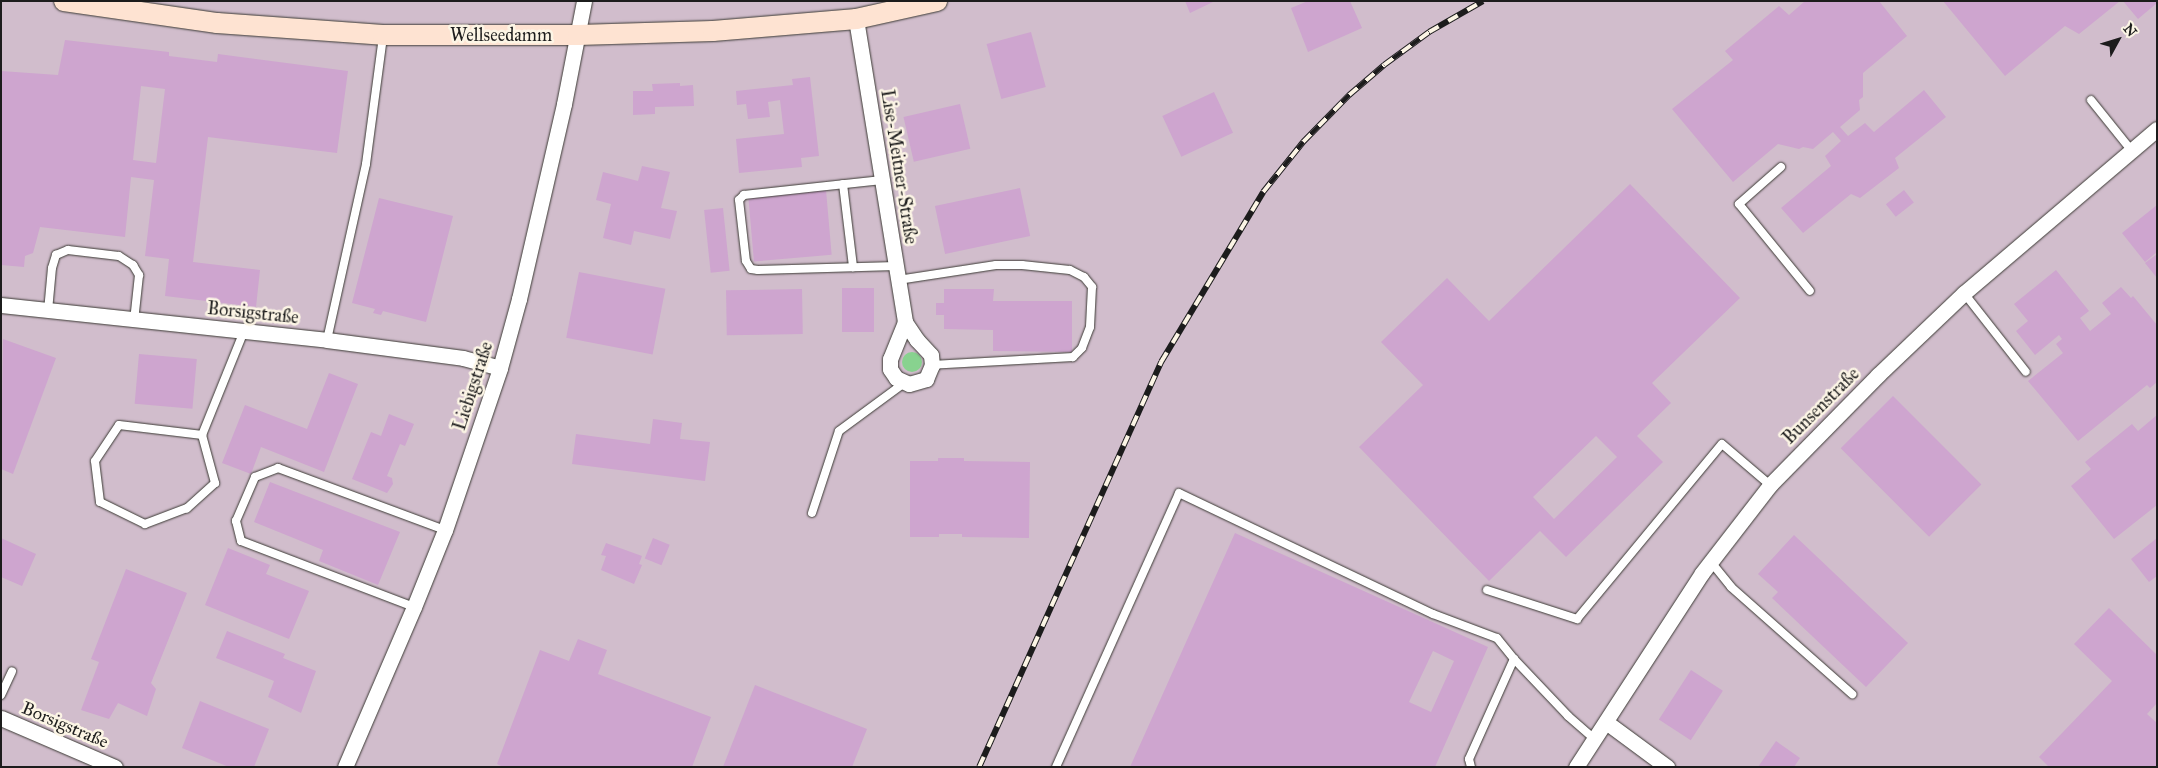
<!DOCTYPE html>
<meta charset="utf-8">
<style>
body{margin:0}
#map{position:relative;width:2158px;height:768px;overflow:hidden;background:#e8e1be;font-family:"IM FELL Great Primer",serif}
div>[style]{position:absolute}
.industrial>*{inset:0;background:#d1bdcc;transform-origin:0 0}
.green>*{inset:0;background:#88d28f}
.round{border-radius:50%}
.building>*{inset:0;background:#cea5cf;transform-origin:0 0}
.roads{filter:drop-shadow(0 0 1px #3b3a34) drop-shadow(0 0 1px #3b3a34)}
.service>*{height:8px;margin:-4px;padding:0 4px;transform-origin:4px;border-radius:4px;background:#fff}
.minor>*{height:15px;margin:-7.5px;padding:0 7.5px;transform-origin:7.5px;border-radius:7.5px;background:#fff}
.secondary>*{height:20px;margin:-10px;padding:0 10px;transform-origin:10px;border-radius:10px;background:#fee3d2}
.rail>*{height:5.5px;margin-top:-2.75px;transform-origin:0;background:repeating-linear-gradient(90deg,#fcf5e5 0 11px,#1c1c1c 0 22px);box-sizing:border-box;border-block:1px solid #1c1c1c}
span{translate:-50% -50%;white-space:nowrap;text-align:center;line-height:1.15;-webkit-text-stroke:5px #fcf5e5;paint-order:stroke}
.street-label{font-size:18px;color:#1c1c1c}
.frame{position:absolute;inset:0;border:2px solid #1c1c1c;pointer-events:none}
.north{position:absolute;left:2093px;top:15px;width:50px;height:50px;-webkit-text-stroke:4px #fcf5e5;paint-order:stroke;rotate:51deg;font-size:14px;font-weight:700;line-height:20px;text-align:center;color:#1c1c1c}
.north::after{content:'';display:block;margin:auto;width:18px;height:22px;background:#1c1c1c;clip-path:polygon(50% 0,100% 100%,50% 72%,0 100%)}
</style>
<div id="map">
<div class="industrial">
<i style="left:1px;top:1px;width:2156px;height:766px"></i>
</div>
<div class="green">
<i class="round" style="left:902px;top:352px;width:20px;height:20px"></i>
</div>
<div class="building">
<i style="clip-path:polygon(1185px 1px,1215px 1px,1190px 13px)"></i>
<i style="clip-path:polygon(1308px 1px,1350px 1px,1362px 28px,1308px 52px,1291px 8px)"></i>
<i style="clip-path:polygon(1805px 1px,1879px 1px,1907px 36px,1863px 73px,1863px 97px,1859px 100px,1860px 110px,1840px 127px,1848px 136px,1865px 123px,1874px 132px,1924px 90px,1946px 117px,1895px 158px,1899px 168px,1860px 198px,1851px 194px,1803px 233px,1781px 208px,1831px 166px,1825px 156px,1841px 141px,1833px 132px,1813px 149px,1803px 147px,1799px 149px,1778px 144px,1733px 182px,1672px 109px,1733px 60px,1725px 51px,1779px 6px,1789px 15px)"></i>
<i style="clip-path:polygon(1943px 1px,2120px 1px,2079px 34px,2065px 26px,2005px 76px)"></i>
<i style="clip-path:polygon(2123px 1px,2157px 1px,2157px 3px,2138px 19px)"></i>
<i style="left:1031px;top:32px;width:57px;height:46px;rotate:75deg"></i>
<i style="clip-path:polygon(evenodd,65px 40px,169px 52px,169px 56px,217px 62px,218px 54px,348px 71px,337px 153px,208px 137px,193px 262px,260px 270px,256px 307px,165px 296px,169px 259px,145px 256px,154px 180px,131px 177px,125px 237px,40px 227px,33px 253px,25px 256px,24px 267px,1px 265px,1px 71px,58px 75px,65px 40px,141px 86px,165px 89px,156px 163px,133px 160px,141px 86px)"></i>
<i style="clip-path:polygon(810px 77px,819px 156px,801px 158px,802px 167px,739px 173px,736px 139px,784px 134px,780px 100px,768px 102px,770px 117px,748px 119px,746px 104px,737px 105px,736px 91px,793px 85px,792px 79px)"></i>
<i style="clip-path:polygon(680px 83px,680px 86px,693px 85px,694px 106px,655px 107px,655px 114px,633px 115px,633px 91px,653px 91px,652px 84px)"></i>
<i style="left:1214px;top:92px;width:45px;height:57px;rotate:65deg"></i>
<i style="left:960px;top:104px;width:46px;height:58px;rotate:77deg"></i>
<i style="clip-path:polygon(642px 166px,670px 172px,661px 208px,677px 211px,670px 239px,634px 231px,631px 245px,603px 238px,611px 204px,596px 200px,603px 172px,638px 181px)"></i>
<i style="clip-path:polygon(evenodd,1630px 184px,1740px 298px,1652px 383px,1671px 403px,1637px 436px,1663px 462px,1566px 557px,1540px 531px,1489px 581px,1359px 447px,1423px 385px,1381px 342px,1447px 278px,1489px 321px,1630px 184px,1596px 436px,1617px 457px,1554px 519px,1533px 497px,1596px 436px)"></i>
<i style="left:1020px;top:188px;width:49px;height:87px;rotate:78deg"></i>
<i style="left:826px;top:190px;width:65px;height:78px;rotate:85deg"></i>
<i style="left:1904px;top:190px;width:16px;height:23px;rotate:52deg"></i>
<i style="clip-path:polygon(379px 198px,453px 216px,426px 322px,383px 311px,381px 315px,373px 313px,375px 309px,352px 303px)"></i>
<i style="clip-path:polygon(2157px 205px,2157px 252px,2145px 262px,2122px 233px)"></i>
<i style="left:723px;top:208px;width:63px;height:19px;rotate:84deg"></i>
<i style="clip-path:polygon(2157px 254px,2157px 278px,2145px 263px)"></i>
<i style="clip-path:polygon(2056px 270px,2089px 311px,2080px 318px,2090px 331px,2111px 314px,2102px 303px,2121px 287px,2131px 298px,2133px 296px,2157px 325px,2157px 382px,2150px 388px,2147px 385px,2078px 441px,2028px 381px,2063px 353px,2056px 344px,2062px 339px,2059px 335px,2035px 355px,2016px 331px,2028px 321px,2014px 304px)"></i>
<i style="left:579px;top:272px;width:88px;height:67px;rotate:11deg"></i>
<i style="left:874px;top:288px;width:44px;height:32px;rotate:90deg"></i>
<i style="left:802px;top:289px;width:45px;height:76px;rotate:89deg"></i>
<i style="clip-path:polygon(944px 289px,994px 289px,993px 301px,1072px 301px,1072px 352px,993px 351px,993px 330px,944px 329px,944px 315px,936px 315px,936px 303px,944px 303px)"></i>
<i style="clip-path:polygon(3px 339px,56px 358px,13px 474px,1px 469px)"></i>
<i style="left:139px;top:354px;width:58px;height:50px;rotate:5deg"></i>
<i style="clip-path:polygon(329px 373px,358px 384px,324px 472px,261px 447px,251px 474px,222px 463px,245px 405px,307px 429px)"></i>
<i style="left:1893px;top:396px;width:125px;height:74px;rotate:45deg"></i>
<i style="clip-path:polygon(389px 414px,414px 424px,405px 446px,400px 444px,387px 476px,392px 478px,393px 484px,387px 493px,352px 479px,371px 432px,381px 436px)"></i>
<i style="clip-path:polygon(2157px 415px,2157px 505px,2114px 539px,2071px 486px,2091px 469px,2085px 462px,2132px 424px,2138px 431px)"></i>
<i style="clip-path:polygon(653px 419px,682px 423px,680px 439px,710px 442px,705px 481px,572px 464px,576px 434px,650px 444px)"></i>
<i style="clip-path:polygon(938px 458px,964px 458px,964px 461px,1030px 462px,1029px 538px,962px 537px,962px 534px,939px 534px,939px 537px,910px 537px,910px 461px,938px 461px)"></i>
<i style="clip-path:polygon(270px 482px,400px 532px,378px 585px,319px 561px,323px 550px,254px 522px)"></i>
<i style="clip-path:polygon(evenodd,1235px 533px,1488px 647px,1435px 767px,1130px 767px,1235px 533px,1433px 651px,1454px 661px,1431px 712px,1409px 702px,1433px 651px)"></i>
<i style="clip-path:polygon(1794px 535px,1908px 643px,1866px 687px,1772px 598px,1778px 592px,1758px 574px)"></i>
<i style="clip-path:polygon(1px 538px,36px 554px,22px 586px,1px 577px)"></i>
<i style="left:653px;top:538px;width:18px;height:22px;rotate:22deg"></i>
<i style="clip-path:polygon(2157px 538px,2157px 576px,2149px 582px,2131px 559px)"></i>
<i style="clip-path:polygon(606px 543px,642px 556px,639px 564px,642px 565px,634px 584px,601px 570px,606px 556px,601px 555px)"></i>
<i style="clip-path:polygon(228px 548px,270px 565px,266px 574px,309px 591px,289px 639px,205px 605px)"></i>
<i style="clip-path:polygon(126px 569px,187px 593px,151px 683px,156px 689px,147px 716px,118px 703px,109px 719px,81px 710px,99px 662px,91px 659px)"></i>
<i style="clip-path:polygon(2109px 608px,2157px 655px,2157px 703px,2147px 714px,2157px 723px,2157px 767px,2049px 767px,2039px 757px,2112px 681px,2074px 644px)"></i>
<i style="clip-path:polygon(227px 631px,285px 654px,283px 658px,316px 671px,301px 713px,268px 697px,274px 681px,216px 658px)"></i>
<i style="clip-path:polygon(578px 639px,607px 650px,598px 674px,711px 717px,692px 767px,503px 767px,497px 764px,540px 650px,569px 661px)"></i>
<i style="left:1691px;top:670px;width:38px;height:59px;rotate:33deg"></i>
<i style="clip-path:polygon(755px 685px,867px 729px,852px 767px,723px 767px)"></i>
<i style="clip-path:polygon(200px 701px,269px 729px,254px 767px,229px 767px,182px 748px)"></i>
<i style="clip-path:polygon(1776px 741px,1800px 758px,1794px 767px,1758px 767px)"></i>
</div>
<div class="roads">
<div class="service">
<i style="left:2091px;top:100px;width:64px;rotate:51.3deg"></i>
<i style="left:1781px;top:167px;width:56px;rotate:138.6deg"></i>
<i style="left:1739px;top:204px;width:112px;rotate:50.8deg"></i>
<i style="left:882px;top:180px;width:139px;rotate:173.8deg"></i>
<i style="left:744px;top:195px;width:7px;rotate:135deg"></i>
<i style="left:739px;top:200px;width:61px;rotate:83.5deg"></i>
<i style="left:746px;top:261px;width:9px;rotate:58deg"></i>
<i style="left:751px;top:269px;width:7px;rotate:8deg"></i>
<i style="left:758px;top:270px;width:138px;rotate:-1.7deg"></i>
<i style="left:843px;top:184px;width:84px;rotate:83.1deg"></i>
<i style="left:898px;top:280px;width:99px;rotate:-8.7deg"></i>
<i style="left:996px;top:265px;width:26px"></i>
<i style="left:1022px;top:265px;width:48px;rotate:5.9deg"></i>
<i style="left:1070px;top:270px;width:16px;rotate:27deg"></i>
<i style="left:1084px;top:277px;width:13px;rotate:51deg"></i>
<i style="left:1092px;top:287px;width:40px;rotate:92.9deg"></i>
<i style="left:1090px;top:327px;width:22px;rotate:111deg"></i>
<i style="left:1082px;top:348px;width:13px;rotate:135deg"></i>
<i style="left:1073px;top:357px;width:141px;rotate:176.8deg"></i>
<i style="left:1964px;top:293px;width:100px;rotate:51.9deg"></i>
<i style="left:48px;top:311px;width:43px;rotate:-84.7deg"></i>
<i style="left:52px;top:268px;width:14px;rotate:-73deg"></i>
<i style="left:56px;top:255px;width:13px;rotate:-23deg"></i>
<i style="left:68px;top:250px;width:51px;rotate:6.7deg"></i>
<i style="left:119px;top:256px;width:17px;rotate:33deg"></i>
<i style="left:133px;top:265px;width:12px;rotate:59deg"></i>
<i style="left:139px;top:275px;width:46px;rotate:96.2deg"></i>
<i style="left:327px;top:340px;width:180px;rotate:-77.5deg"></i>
<i style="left:366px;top:164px;width:128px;rotate:-82.4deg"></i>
<i style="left:202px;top:435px;width:50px;rotate:74.8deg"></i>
<i style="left:215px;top:483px;width:38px;rotate:138deg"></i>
<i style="left:187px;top:508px;width:45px;rotate:159.1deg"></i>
<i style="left:145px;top:524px;width:50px;rotate:-153.9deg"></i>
<i style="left:100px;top:502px;width:41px;rotate:-97deg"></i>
<i style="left:95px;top:461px;width:43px;rotate:-56.3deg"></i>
<i style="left:119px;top:425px;width:84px;rotate:6.9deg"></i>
<i style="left:202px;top:435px;width:112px;rotate:-68deg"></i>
<i style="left:812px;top:513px;width:86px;rotate:-71.8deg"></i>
<i style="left:839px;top:431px;width:81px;rotate:-36.4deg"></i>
<i style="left:1711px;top:562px;width:32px;rotate:51deg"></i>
<i style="left:1731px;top:587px;width:162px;rotate:41.5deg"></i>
<i style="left:1487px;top:590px;width:95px;rotate:17.9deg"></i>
<i style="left:1577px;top:619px;width:227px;rotate:-50.4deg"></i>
<i style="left:1722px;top:444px;width:63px;rotate:40.5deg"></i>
<i style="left:414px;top:607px;width:185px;rotate:-159.1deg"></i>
<i style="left:241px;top:541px;width:21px;rotate:-104deg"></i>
<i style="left:236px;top:521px;width:48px;rotate:-66.6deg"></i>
<i style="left:255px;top:477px;width:25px;rotate:-21deg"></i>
<i style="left:278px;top:468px;width:178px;rotate:20.4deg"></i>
<i style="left:1px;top:695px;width:26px;rotate:-65deg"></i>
<i style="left:1056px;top:767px;width:300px;rotate:-65.8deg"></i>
<i style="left:1179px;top:493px;width:281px;rotate:25.5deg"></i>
<i style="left:1433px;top:614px;width:68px;rotate:20.6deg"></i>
<i style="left:1497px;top:638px;width:27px;rotate:51deg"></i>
<i style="left:1471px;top:767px;width:8px;rotate:-104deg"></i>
<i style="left:1469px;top:759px;width:110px;rotate:-65.8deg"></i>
<i style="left:1514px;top:659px;width:79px;rotate:46.5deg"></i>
<i style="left:1568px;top:716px;width:35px;rotate:41deg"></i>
</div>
<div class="minor">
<i style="left:856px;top:19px;width:307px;rotate:80.8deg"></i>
<i style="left:905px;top:322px;width:40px;rotate:112deg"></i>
<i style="left:890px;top:359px;width:10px;rotate:90deg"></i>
<i style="left:890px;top:369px;width:11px;rotate:56deg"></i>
<i style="left:896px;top:378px;width:14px;rotate:25deg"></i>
<i style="left:909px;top:384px;width:18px;rotate:-16deg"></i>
<i style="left:926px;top:379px;width:15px;rotate:-67deg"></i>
<i style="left:932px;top:365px;width:10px;rotate:-96deg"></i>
<i style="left:931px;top:355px;width:21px;rotate:-133deg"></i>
<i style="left:917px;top:340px;width:22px;rotate:-124deg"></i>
<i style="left:1px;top:305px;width:328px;rotate:6.1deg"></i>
<i style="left:327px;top:340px;width:137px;rotate:7.5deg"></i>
<i style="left:463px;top:358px;width:38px;rotate:15deg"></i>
<i style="left:1px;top:718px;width:124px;rotate:23.3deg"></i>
<i style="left:1606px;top:722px;width:76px;rotate:36.4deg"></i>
<i style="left:345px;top:767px;width:174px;rotate:-66.7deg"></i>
<i style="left:414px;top:607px;width:83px;rotate:-68.1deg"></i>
<i style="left:445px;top:530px;width:171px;rotate:-71.2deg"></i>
<i style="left:500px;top:368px;width:72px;rotate:-74.6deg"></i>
<i style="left:519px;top:299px;width:200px;rotate:-77deg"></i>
<i style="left:564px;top:104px;width:105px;rotate:-79deg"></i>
<i style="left:1576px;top:767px;width:231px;rotate:-57deg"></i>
<i style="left:1702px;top:573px;width:111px;rotate:-52.3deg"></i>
<i style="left:1770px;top:485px;width:154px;rotate:-45.5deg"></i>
<i style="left:1878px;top:375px;width:119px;rotate:-43.6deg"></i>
<i style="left:1964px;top:293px;width:253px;rotate:-40.4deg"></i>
</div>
<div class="secondary">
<i style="left:64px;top:1px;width:155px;rotate:8.2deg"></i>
<i style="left:217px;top:23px;width:166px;rotate:4.1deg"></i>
<i style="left:383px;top:35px;width:195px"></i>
<i style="left:578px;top:35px;width:135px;rotate:-1.7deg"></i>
<i style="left:713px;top:31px;width:144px;rotate:-4.8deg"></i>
<i style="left:856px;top:19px;width:83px;rotate:-12.5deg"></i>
</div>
</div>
<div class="rail">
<i style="left:979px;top:767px;width:444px;rotate:-65.8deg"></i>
<i style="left:1161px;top:362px;width:198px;rotate:-59deg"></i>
<i style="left:1263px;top:192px;width:64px;rotate:-51.3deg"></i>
<i style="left:1303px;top:142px;width:66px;rotate:-45.6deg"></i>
<i style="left:1349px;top:95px;width:46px;rotate:-40.6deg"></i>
<i style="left:1384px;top:65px;width:56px;rotate:-36.3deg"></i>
<i style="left:1429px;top:32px;width:62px;rotate:-29.9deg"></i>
</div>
<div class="street-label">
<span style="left:501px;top:35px">Wellseedamm</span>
<span style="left:899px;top:167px;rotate:81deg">Lise-Meitner-Straße</span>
<span style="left:253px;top:313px;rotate:6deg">Borsigstraße</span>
<span style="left:473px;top:386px;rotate:-72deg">Liebigstraße</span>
<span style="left:1821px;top:406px;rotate:-45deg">Bunsenstraße</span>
<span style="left:65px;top:725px;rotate:23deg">Borsigstraße</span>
</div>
<div class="frame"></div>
<div class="north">N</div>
</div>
